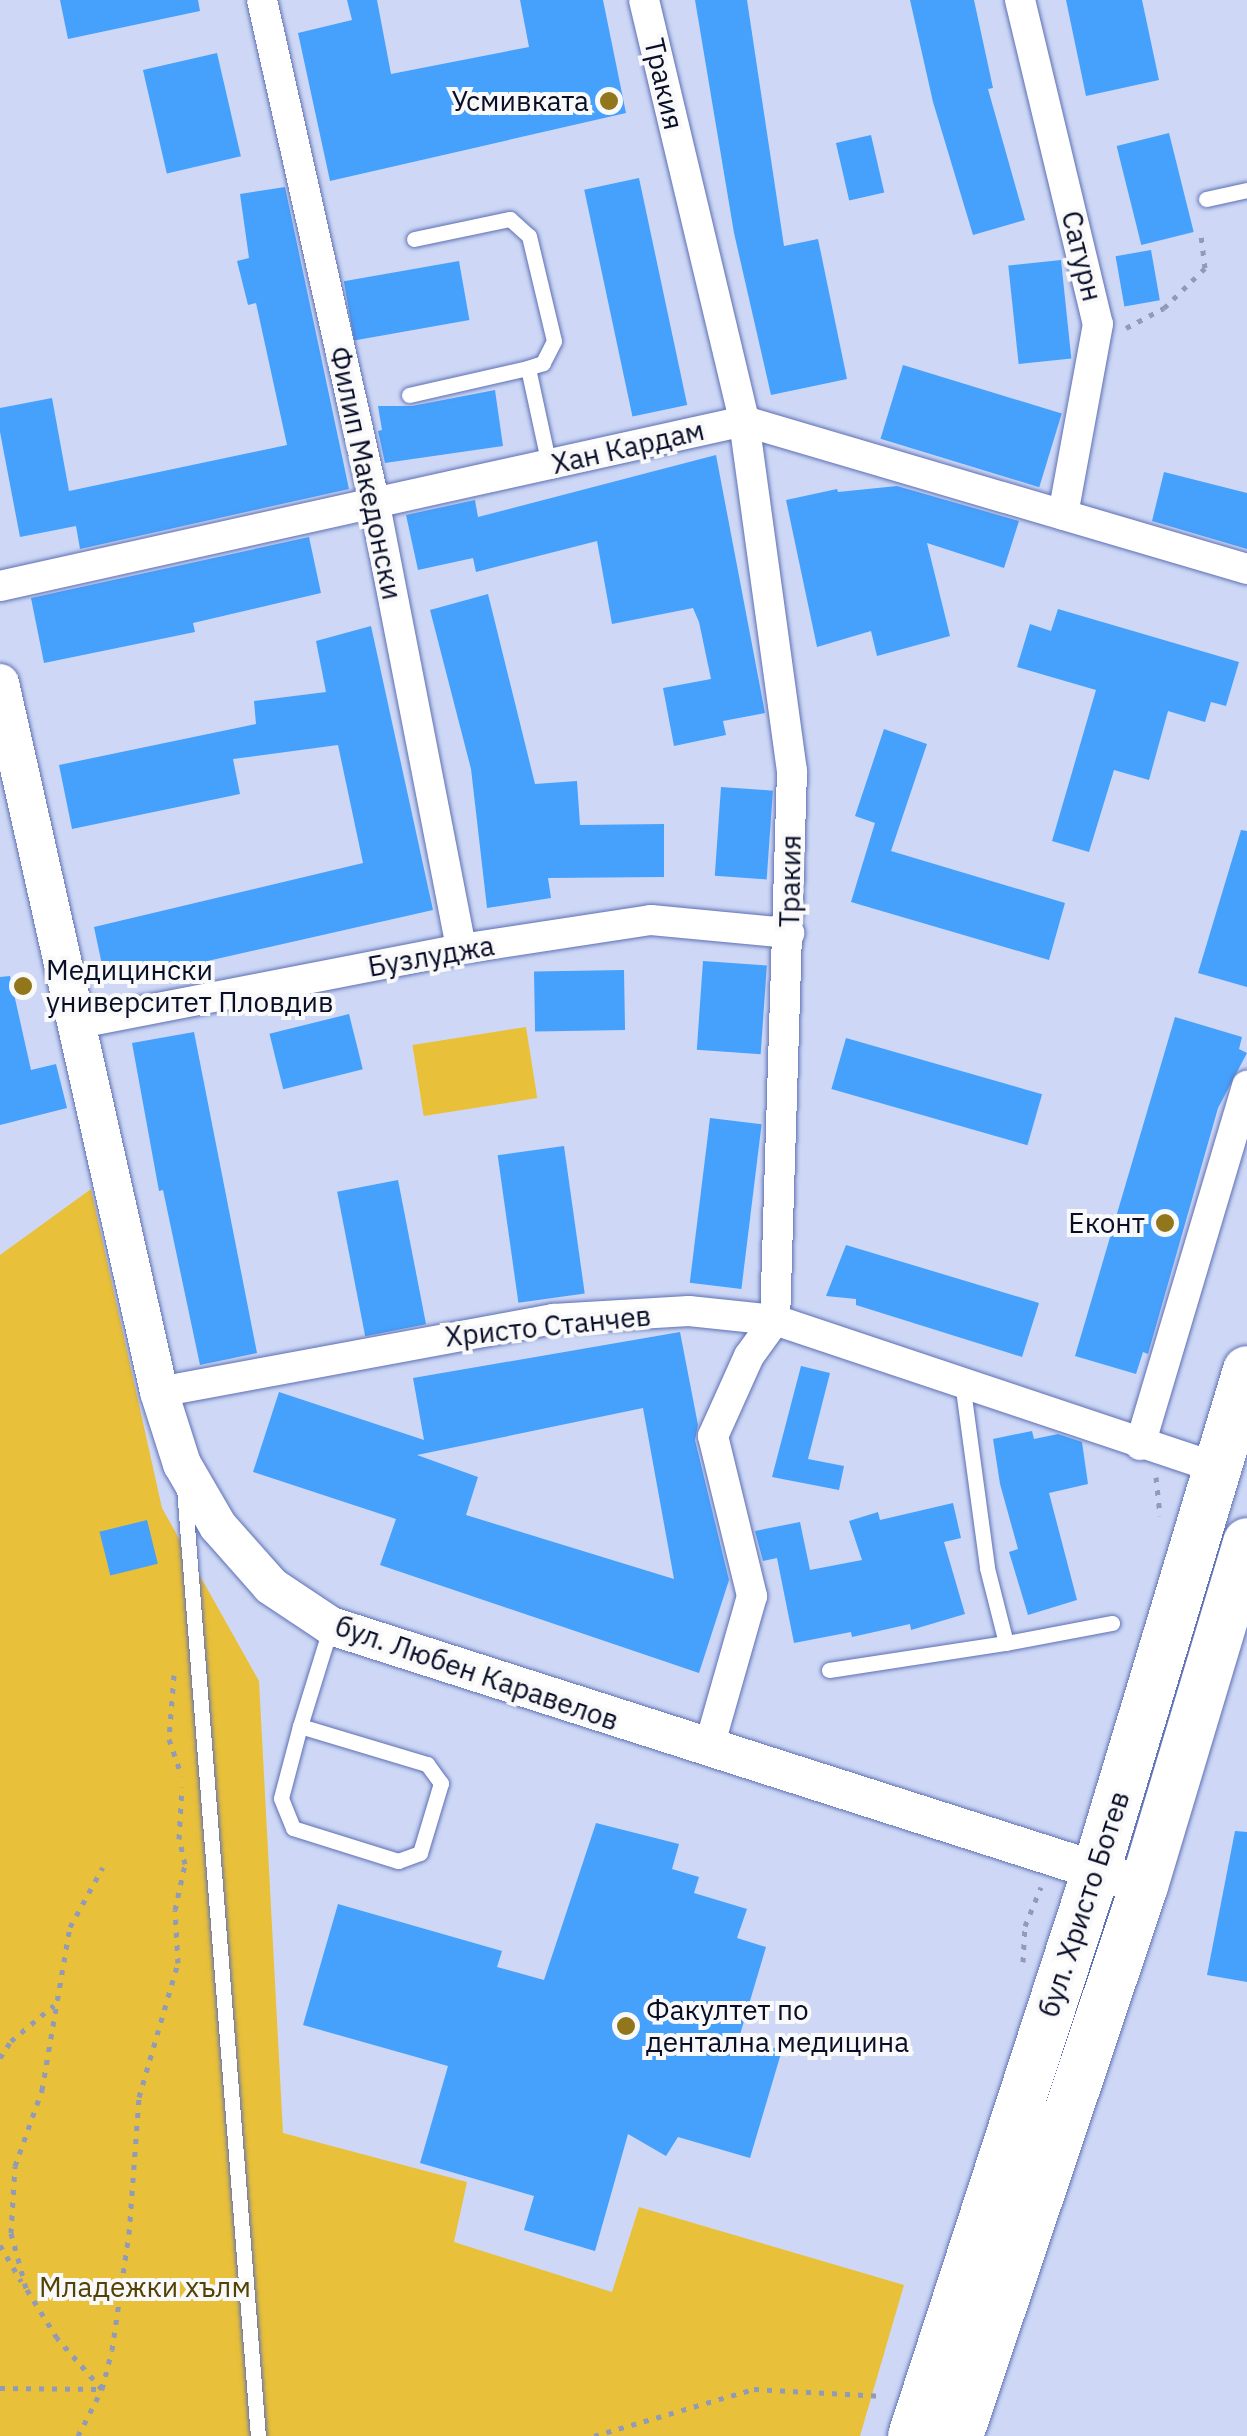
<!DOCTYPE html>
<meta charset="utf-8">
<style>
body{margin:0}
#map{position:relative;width:1247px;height:2436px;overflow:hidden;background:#ced8f6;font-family:"IBM Plex Sans",sans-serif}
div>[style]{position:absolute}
.green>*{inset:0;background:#e9c039;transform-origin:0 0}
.building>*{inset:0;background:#46a1fc;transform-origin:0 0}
.path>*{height:5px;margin-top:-2.5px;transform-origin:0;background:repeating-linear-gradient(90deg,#919ab7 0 5px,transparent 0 13px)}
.roads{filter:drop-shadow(0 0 2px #5e70b4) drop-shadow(0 0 2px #5e70b4)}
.service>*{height:15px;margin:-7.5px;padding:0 7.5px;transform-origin:7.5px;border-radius:7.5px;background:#fff}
.minor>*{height:30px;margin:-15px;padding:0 15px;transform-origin:15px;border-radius:15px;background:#fff}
.tertiary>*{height:38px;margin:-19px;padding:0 19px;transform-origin:19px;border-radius:19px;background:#fff}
.primary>*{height:48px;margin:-24px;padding:0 24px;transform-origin:24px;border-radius:24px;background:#fff}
.dots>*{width:28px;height:28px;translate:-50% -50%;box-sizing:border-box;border:5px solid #f9f9f9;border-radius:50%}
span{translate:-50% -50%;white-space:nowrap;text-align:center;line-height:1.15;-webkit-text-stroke:8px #f9f9f9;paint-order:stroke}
.street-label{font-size:28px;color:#080e28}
.poi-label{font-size:28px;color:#080e28}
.right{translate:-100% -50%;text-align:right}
.left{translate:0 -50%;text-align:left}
.park-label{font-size:28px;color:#534205}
</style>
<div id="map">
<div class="green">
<i style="left:526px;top:1027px;width:72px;height:115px;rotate:81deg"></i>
<i style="clip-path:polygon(91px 1189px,162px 1508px,259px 1681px,283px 2133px,467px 2182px,454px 2242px,612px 2292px,639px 2207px,904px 2285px,860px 2436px,0 2436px,0 1255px)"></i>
</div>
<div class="building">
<i style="clip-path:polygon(60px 0,198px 0,200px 11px,68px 39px)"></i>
<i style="clip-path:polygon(347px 0,377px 0,391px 74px,529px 47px,520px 0,603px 0,626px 113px,330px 181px,298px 33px,352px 20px)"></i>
<i style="clip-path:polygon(695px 0,747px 0,784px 246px,818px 239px,847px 379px,771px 395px,734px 233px)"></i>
<i style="clip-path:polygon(910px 0,974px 0,993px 88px,988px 89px,1025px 220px,973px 235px,933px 102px)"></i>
<i style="clip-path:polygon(1066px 0,1142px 0,1159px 80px,1086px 96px)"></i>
<i style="left:217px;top:53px;width:106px;height:76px;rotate:77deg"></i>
<i style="left:1169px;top:133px;width:102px;height:54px;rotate:76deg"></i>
<i style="left:871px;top:135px;width:59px;height:36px;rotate:77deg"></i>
<i style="left:639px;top:178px;width:232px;height:56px;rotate:78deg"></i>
<i style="clip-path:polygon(285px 187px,349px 489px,80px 549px,76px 526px,20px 537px,0 432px,0 408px,52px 398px,69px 491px,287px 445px,256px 303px,248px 305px,237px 261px,249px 258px,240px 194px)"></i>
<i style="left:1151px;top:250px;width:51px;height:36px;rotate:80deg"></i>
<i style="left:1061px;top:260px;width:99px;height:53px;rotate:84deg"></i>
<i style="left:459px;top:261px;width:60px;height:117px;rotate:80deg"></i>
<i style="left:903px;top:365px;width:166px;height:77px;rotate:17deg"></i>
<i style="clip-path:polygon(495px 390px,503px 446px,385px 463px,378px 431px,382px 430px,378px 406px,412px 406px)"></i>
<i style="clip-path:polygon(716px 455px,765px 713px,723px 721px,726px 735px,674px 746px,663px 688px,711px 679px,699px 622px,693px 608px,612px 624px,597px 541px,476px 572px,473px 558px,418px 570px,406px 515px,475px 500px,478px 517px)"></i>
<i style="clip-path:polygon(1164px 472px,1247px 493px,1247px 549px,1152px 521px)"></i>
<i style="clip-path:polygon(897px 486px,1019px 521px,1004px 568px,927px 543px,950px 636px,877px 656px,871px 631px,817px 647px,786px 500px,837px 489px,838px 492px)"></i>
<i style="clip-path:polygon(309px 537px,321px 593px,193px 623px,195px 632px,44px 663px,31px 598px)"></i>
<i style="clip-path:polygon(488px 594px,535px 784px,577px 781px,580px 825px,664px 824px,664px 877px,548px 878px,551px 898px,487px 908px,471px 769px,430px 610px)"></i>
<i style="clip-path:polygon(1058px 609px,1239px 662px,1226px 706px,1211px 702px,1205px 722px,1168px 711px,1149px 780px,1114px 770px,1089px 852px,1052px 841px,1096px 690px,1017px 667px,1030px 624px,1051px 631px)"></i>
<i style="clip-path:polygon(371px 626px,433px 910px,106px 984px,94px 927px,363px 863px,338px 745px,233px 759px,240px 794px,72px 829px,59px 765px,256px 724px,254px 701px,326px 692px,316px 641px)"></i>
<i style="clip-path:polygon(884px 729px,927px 744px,891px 851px,1065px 903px,1049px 960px,851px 902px,875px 823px,855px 816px)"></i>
<i style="left:721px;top:787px;width:52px;height:89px;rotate:4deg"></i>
<i style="clip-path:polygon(1241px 830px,1247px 831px,1247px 987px,1198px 973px)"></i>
<i style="left:703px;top:961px;width:64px;height:89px;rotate:4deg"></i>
<i style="left:624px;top:970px;width:60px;height:90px;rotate:89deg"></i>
<i style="clip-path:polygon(10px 976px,31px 1070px,56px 1064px,67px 1108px,0 1125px,0 977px)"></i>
<i style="left:349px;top:1014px;width:57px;height:82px;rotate:76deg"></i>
<i style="clip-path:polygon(1175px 1017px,1242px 1037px,1239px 1049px,1247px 1053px,1218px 1108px,1148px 1354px,1143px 1352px,1136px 1374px,1075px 1356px)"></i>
<i style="clip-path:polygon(194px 1032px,257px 1353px,200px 1365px,163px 1190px,159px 1191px,132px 1043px)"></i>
<i style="left:846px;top:1038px;width:204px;height:53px;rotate:16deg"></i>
<i style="left:710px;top:1118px;width:52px;height:166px;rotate:7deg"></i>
<i style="left:564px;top:1146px;width:149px;height:67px;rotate:82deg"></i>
<i style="left:398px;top:1180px;width:147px;height:62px;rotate:79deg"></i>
<i style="clip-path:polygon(846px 1245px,1039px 1303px,1022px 1357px,856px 1305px,856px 1299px,826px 1296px)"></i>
<i style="clip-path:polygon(evenodd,680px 1332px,698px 1425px,695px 1440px,729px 1580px,699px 1673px,380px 1565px,396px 1519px,253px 1472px,279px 1392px,424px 1440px,413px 1378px,680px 1332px,643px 1408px,674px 1579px,466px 1515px,478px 1477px,417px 1455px,643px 1408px)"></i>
<i style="clip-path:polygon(801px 1366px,830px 1373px,808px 1459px,844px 1466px,839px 1490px,772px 1477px)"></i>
<i style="clip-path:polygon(1032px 1431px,1034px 1439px,1058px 1434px,1082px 1442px,1088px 1484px,1049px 1493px,1077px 1600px,1028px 1615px,1009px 1552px,1018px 1549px,1000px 1484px,993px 1439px)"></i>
<i style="clip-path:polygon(953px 1503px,961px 1538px,944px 1542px,965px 1614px,911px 1630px,910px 1624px,852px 1637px,851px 1632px,794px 1643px,777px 1558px,763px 1561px,755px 1531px,800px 1522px,810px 1570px,862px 1560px,849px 1521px,878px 1512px,880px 1520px)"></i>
<i style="left:147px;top:1520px;width:45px;height:49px;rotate:76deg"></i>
<i style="clip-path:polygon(596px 1823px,679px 1844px,672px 1869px,699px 1877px,694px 1893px,747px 1909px,737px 1938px,766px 1947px,739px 2038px,782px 2050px,750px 2158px,678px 2137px,666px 2156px,628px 2134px,595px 2251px,524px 2230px,534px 2196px,420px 2163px,448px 2066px,303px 2025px,338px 1904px,502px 1951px,497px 1967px,544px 1980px)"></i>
<i style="clip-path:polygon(1235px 1831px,1247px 1832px,1247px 1982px,1207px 1975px)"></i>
</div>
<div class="path">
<i style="left:1126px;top:328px;width:43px;rotate:-27.8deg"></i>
<i style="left:1164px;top:308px;width:57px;rotate:-44.3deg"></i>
<i style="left:1205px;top:268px;width:35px;rotate:-97deg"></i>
<i style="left:1156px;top:1477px;width:39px;rotate:84deg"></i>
<i style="left:174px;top:1675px;width:64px;rotate:94.5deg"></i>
<i style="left:169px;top:1739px;width:39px;rotate:71deg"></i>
<i style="left:1023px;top:1962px;width:36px;rotate:-87deg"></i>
<i style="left:1025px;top:1926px;width:42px;rotate:-67.7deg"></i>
<i style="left:0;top:2058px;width:20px;rotate:-57deg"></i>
<i style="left:11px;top:2041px;width:56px;rotate:-39.9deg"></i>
<i style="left:0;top:2245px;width:42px;rotate:59.7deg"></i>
<i style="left:0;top:2388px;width:102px;rotate:0.6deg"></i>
<i style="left:102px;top:2389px;width:68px;rotate:-131.4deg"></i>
<i style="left:57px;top:2338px;width:59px;rotate:-121.8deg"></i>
<i style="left:26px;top:2288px;width:57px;rotate:-105.3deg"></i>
<i style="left:11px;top:2233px;width:67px;rotate:-86.6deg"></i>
<i style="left:15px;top:2166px;width:81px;rotate:-70.4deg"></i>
<i style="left:42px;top:2090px;width:165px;rotate:-80.3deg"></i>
<i style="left:70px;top:1927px;width:68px;rotate:-61.2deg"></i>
<i style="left:78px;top:2436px;width:53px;rotate:-62.9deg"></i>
<i style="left:102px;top:2389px;width:40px;rotate:-75.6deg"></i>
<i style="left:112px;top:2350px;width:117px;rotate:-81.7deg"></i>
<i style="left:129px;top:2234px;width:137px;rotate:-85.8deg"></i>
<i style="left:139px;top:2097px;width:140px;rotate:-73.8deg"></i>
<i style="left:178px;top:1963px;width:53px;rotate:-93.2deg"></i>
<i style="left:175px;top:1910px;width:47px;rotate:-77.7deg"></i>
<i style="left:185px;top:1864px;width:26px;rotate:-103deg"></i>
<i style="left:179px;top:1839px;width:52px;rotate:-86.7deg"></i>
<i style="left:594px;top:2436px;width:167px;rotate:-16.4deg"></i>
<i style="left:754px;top:2389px;width:130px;rotate:3.1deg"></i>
</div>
<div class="roads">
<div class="service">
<i style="left:1206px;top:199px;width:42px;rotate:-12.4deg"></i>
<i style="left:414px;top:239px;width:98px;rotate:-11.8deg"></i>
<i style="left:510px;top:219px;width:25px;rotate:42deg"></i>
<i style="left:529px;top:236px;width:108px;rotate:76.6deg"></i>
<i style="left:554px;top:341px;width:25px;rotate:117deg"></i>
<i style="left:543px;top:363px;width:16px;rotate:162deg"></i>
<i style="left:528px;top:368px;width:99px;rotate:77.8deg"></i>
<i style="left:409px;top:395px;width:122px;rotate:-12.8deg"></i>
<i style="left:962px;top:1382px;width:188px;rotate:82.3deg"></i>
<i style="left:987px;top:1568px;width:77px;rotate:75.8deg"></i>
<i style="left:1006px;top:1643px;width:108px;rotate:-10.7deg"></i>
<i style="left:184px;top:1488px;width:951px;rotate:85.54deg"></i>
<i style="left:829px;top:1670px;width:179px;rotate:-8.7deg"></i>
<i style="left:300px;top:1726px;width:133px;rotate:16.7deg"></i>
<i style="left:427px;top:1764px;width:24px;rotate:54deg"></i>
<i style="left:441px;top:1783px;width:73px;rotate:106.7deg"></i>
<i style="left:420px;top:1853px;width:23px;rotate:160deg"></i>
<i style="left:398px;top:1861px;width:110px;rotate:-162.6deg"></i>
<i style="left:293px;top:1828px;width:32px;rotate:-112deg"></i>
<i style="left:281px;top:1798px;width:74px;rotate:-75.2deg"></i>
<i style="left:300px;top:1726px;width:105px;rotate:-72.8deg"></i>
</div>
<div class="minor">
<i style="left:262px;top:0;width:517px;rotate:77.39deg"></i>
<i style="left:375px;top:505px;width:452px;rotate:79deg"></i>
<i style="left:644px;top:0;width:433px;rotate:76.6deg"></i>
<i style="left:744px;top:421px;width:353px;rotate:82.2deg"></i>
<i style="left:792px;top:771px;width:549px;rotate:91.77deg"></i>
<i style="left:775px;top:1320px;width:44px;rotate:125.8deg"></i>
<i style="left:749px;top:1356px;width:88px;rotate:114.2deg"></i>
<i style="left:713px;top:1436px;width:165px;rotate:76.3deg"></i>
<i style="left:752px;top:1596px;width:160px;rotate:105.9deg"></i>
<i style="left:1020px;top:0;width:333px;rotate:76.5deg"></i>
<i style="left:1098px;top:324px;width:194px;rotate:100.4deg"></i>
<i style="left:0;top:586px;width:762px;rotate:-12.5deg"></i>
<i style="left:744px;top:421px;width:524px;rotate:16.4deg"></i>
<i style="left:75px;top:1024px;width:393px;rotate:-11deg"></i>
<i style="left:461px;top:949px;width:192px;rotate:-8.7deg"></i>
<i style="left:651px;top:920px;width:139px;rotate:5.4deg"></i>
<i style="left:159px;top:1392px;width:401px;rotate:-10.5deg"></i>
<i style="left:553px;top:1319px;width:136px;rotate:-3.4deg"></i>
<i style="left:689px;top:1311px;width:86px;rotate:6deg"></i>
<i style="left:775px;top:1320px;width:467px;rotate:18.5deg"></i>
<i style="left:1140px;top:1445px;width:375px;rotate:-73.4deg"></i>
</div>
<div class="tertiary">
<i style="left:0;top:683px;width:727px;rotate:77.36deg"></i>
<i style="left:159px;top:1392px;width:76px;rotate:72.3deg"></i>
<i style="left:182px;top:1464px;width:72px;rotate:59.9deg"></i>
<i style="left:218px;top:1526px;width:80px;rotate:48.5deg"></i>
<i style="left:271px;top:1586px;width:72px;rotate:33.7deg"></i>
<i style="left:331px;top:1626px;width:854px;rotate:17.73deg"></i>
</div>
<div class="primary">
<i style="left:912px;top:2436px;width:594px;rotate:-71.96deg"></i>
<i style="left:1096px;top:1871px;width:523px;rotate:-73.23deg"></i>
<i style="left:959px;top:2436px;width:580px;rotate:-71.41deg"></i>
<i style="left:1144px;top:1886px;width:359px;rotate:-73.3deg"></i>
</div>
</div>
<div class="dots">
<i style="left:609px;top:101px;background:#91761c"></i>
<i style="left:23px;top:986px;background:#91761c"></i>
<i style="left:1165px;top:1223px;background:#91761c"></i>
<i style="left:626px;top:2026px;background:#91761c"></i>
</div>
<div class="street-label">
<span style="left:664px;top:84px;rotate:77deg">Тракия</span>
<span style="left:1082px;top:256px;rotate:76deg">Сатурн</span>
<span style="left:628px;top:447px;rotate:-13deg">Хан Кардам</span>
<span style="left:366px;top:473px;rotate:78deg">Филип Македонски</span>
<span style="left:790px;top:881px;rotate:-89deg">Тракия</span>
<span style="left:431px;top:956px;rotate:-10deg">Бузлуджа</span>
<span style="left:548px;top:1326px;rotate:-6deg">Христо Станчев</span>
<span style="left:477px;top:1673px;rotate:19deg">бул. Любен Каравелов</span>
<span style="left:1084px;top:1904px;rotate:-72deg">бул. Христо Ботев</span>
</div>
<div class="poi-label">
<span class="right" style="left:589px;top:101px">Усмивката</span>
<span class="left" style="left:46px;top:986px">Медицински<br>университет Пловдив</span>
<span class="right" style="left:1145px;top:1223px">Еконт</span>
<span class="left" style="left:646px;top:2026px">Факултет по<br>дентална медицина</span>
</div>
<div class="park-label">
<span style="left:145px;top:2287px">Младежки хълм</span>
</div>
</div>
